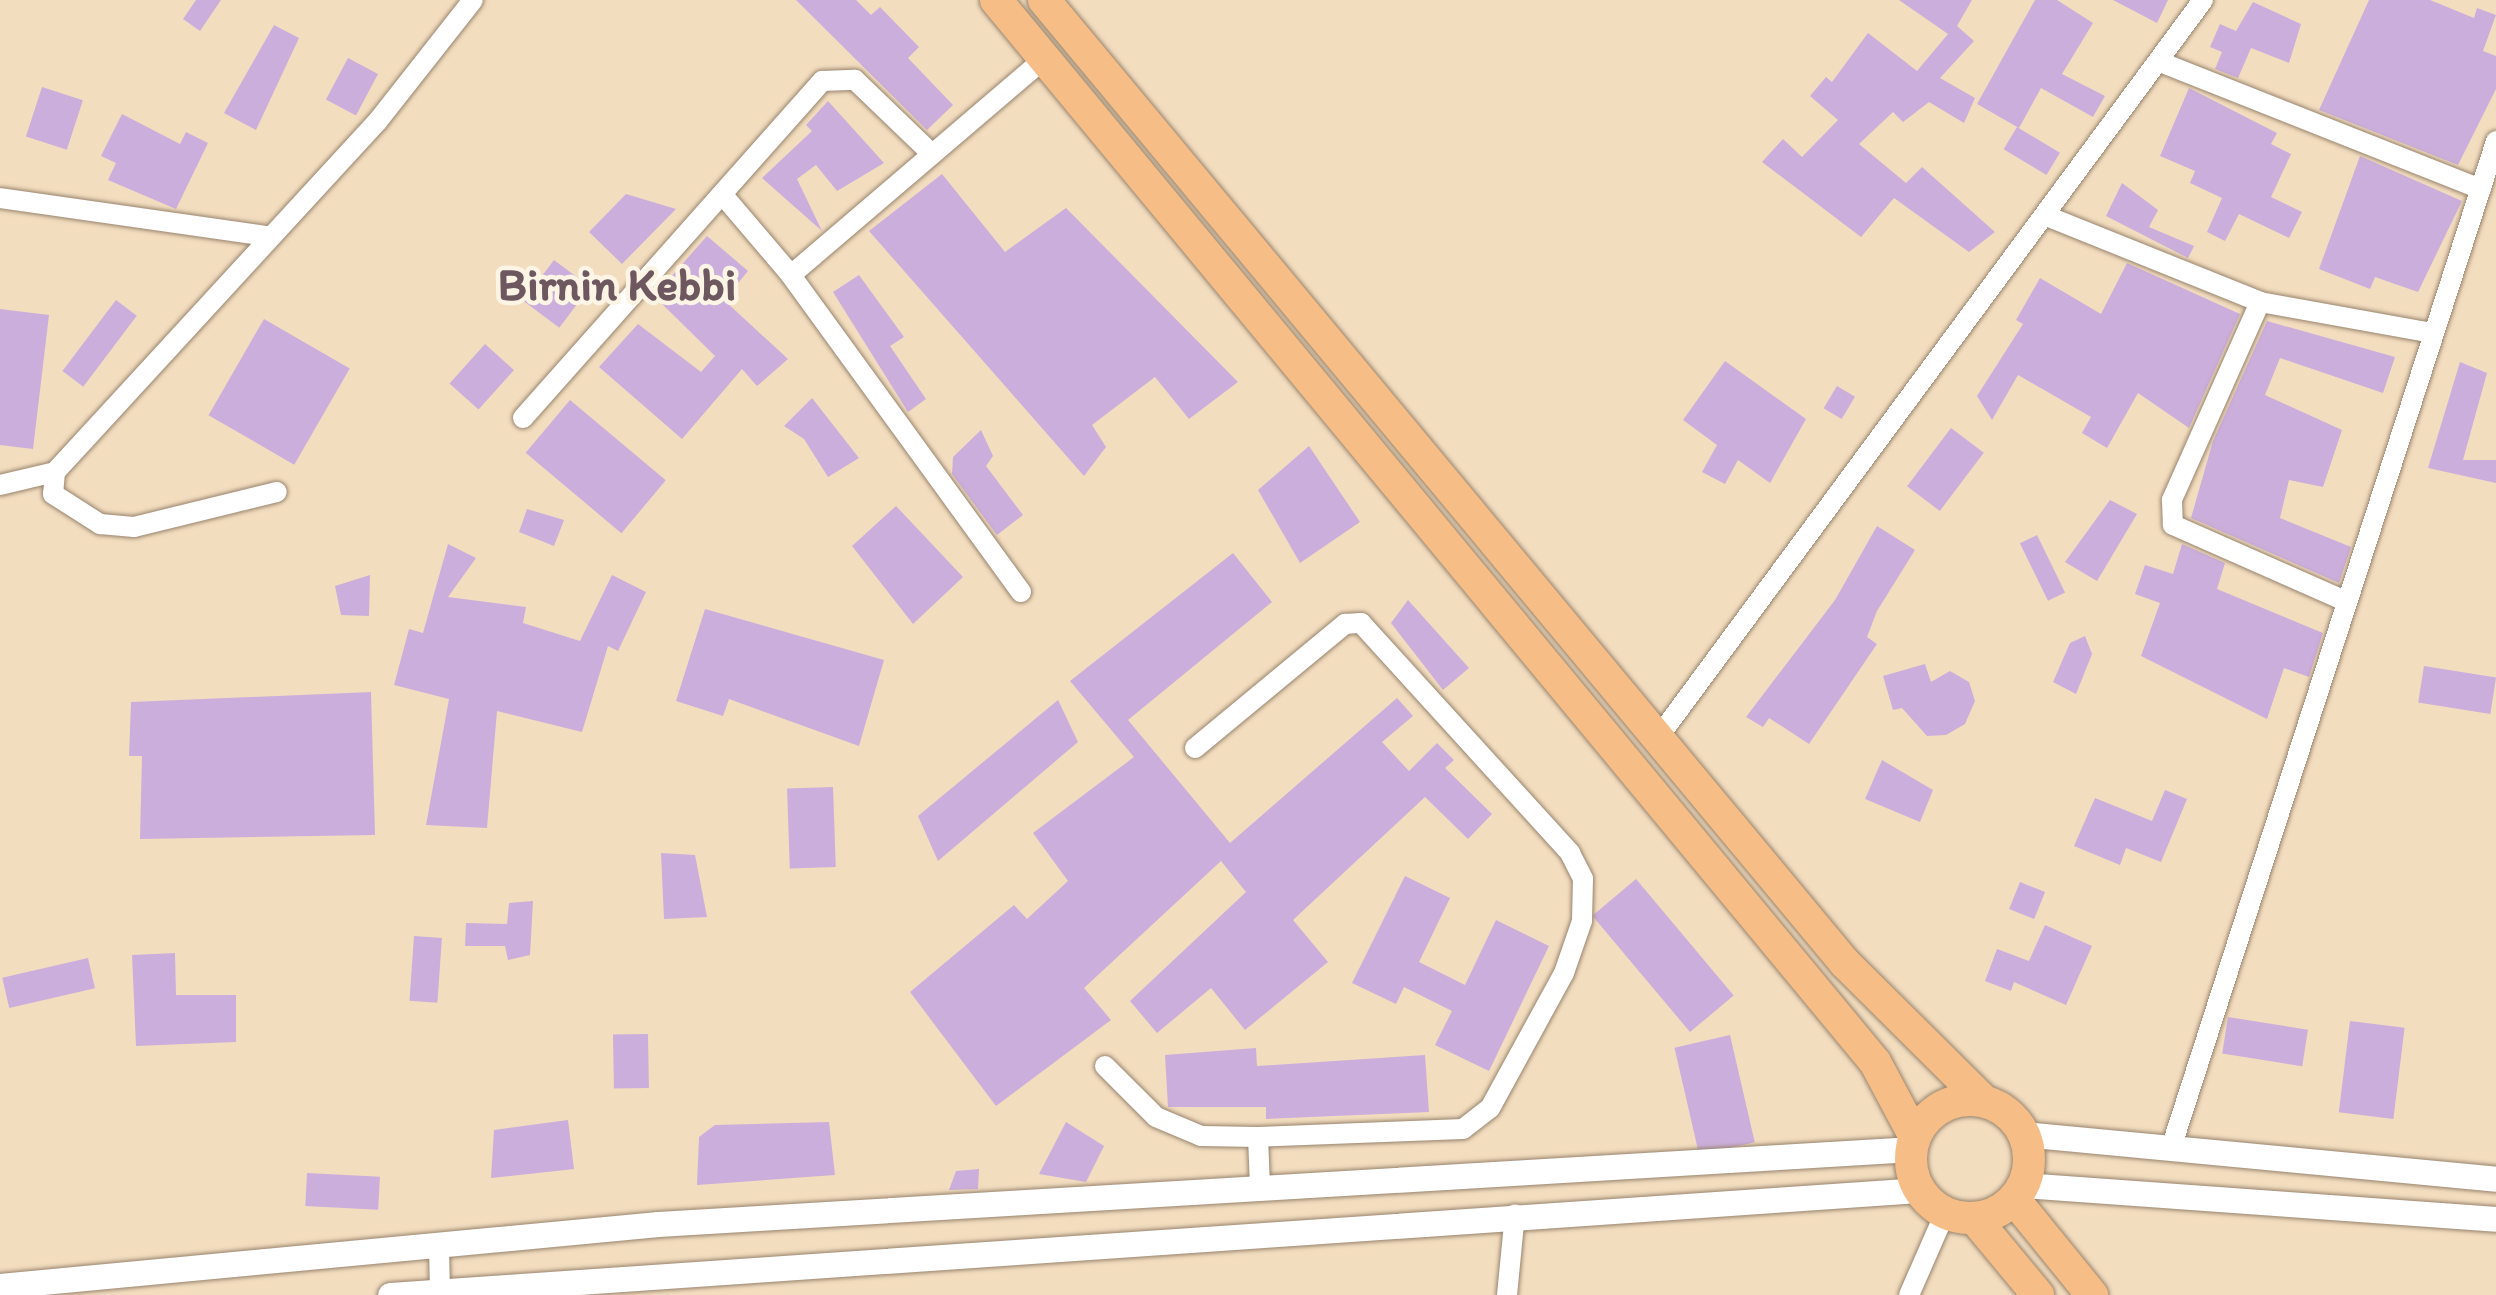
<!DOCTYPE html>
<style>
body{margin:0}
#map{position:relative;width:2496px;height:1295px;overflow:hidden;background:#f3ddbf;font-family:Itim,sans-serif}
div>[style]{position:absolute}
.building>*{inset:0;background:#ccaedc;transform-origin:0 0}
.roads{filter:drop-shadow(0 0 2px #97846e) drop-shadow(0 0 2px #97846e)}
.minor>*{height:20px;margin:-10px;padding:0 10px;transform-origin:10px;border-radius:10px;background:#fff}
.tertiary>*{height:25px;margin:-12.5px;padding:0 12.5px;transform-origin:12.5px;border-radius:12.5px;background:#fff}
.primary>*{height:32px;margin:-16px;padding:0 16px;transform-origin:16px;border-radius:16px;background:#f6be86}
.primary>.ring{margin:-16px;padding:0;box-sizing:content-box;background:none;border:32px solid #f6be86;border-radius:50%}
span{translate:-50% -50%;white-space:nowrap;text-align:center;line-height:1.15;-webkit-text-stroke:9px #fcf5e5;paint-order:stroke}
.district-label{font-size:45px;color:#6e5860;font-weight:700}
</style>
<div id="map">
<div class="building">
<i style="clip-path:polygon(196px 0,221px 0,200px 31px,183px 19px)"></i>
<i style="clip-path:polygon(796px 0,856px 0,871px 15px,880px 7px,919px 47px,908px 58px,953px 105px,927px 130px)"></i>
<i style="clip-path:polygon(1899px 0,1972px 0,1957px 26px,1974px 41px,1940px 78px,1975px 98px,1964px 123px,1929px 102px,1903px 122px,1893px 112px,1859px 144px,1906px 183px,1922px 167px,1995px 232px,1969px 252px,1894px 198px,1861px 237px,1762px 162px,1783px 139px,1802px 157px,1838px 120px,1810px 96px,1826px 77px,1832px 82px,1868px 33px,1917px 71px,1948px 34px)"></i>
<i style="clip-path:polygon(2035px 0,2057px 0,2093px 23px,2062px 74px,2105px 96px,2093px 117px,2041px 88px,2019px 128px,1977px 104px)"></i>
<i style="clip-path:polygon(2113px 0,2168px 0,2157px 23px)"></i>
<i style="clip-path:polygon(2369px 0,2430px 0,2474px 18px,2477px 8px,2496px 15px,2483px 51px,2496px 56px,2496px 89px,2458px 165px,2319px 110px)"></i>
<i style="clip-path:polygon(2253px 2px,2301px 24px,2289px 63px,2251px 48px,2238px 78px,2215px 69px,2222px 52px,2210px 47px,2220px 24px,2236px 31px)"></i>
<i style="clip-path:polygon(274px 25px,299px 38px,256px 130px,224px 113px)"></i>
<i style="left:348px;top:58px;width:34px;height:47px;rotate:28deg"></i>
<i style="left:42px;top:87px;width:43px;height:52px;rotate:18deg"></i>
<i style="clip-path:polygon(2189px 88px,2277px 133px,2271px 144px,2291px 154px,2271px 197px,2302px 212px,2289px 238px,2239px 214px,2225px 241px,2207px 232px,2222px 198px,2190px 183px,2195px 171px,2160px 156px)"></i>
<i style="clip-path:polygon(828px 101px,884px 163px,837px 191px,816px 165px,797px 179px,822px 231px,762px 178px,812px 131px,806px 125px)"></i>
<i style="clip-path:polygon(122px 114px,180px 144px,186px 132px,208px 143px,176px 209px,108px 180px,116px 163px,101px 156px)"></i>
<i style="left:2017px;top:127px;width:50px;height:26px;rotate:31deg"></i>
<i style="clip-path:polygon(2360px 156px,2462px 201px,2418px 292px,2375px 277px,2370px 289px,2319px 269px)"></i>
<i style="clip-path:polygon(942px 174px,1005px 252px,1066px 208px,1238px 382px,1189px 419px,1155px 377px,1092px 425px,1106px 447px,1084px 476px,869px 231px)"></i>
<i style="clip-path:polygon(2122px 183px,2158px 210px,2149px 227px,2194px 246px,2188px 258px,2106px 216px)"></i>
<i style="clip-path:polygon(626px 194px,676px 209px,622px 264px,589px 232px)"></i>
<i style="clip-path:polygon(707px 236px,748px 271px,724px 300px,788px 359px,757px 386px,742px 369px,682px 439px,599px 367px,638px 324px,701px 372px,715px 356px,654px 296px)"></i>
<i style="left:554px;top:260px;width:45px;height:51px;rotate:37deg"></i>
<i style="clip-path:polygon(2127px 263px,2240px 314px,2189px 428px,2138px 393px,2107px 448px,2082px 433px,2091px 417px,2018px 375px,1992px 420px,1977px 396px,2023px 324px,2016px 320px,2040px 278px,2101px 314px)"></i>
<i style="clip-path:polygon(859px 275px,904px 337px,890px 346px,926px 399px,908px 412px,833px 292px)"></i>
<i style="left:116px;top:300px;width:26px;height:89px;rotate:37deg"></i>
<i style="clip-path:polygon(0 309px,49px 315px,33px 449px,0 445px)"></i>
<i style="left:264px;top:319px;width:99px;height:111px;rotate:30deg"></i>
<i style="clip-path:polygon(2267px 321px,2395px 357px,2383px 393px,2280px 358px,2265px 395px,2342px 430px,2323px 487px,2289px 480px,2280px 518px,2351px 547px,2339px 583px,2191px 518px,2213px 441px)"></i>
<i style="left:485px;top:344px;width:39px;height:53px;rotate:42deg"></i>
<i style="clip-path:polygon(1725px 361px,1806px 419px,1770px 483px,1738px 460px,1725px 484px,1702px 472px,1717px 445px,1683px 420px)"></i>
<i style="clip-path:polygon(2460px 362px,2487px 373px,2463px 460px,2496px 460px,2496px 483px,2428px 468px)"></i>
<i style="left:1837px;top:386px;width:21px;height:26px;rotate:31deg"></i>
<i style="clip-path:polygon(812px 398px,859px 458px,828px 477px,804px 439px,784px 426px)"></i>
<i style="left:570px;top:400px;width:125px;height:69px;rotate:40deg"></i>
<i style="left:1951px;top:428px;width:41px;height:73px;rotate:37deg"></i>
<i style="clip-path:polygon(981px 430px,993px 456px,986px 466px,1023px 515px,997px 535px,952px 474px,953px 457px)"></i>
<i style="clip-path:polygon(1309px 446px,1360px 522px,1300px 563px,1258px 490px)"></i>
<i style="clip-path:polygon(2110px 500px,2137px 514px,2097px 581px,2065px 562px)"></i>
<i style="clip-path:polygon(896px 506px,963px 577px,913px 624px,852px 546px)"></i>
<i style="clip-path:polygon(527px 509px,564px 520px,554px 546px,519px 532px)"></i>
<i style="clip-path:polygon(1877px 526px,1915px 550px,1877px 611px,1867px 637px,1877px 644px,1809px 744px,1769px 718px,1763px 727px,1746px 717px,1835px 600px)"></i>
<i style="left:2037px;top:535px;width:64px;height:19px;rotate:64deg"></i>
<i style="clip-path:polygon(448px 544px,476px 558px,448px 597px,526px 607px,523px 623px,580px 641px,612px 575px,646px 592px,618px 651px,608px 646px,582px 732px,497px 711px,487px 828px,426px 825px,449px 699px,394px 685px,409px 629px,423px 633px)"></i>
<i style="clip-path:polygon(2182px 544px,2225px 563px,2217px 589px,2323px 633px,2309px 677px,2284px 668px,2267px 719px,2141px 656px,2160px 603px,2135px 594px,2145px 565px,2173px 574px)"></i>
<i style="clip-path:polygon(1233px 553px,1272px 602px,1128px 720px,1230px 843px,1397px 698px,1413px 716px,1382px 742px,1409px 771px,1437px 743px,1454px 760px,1445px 768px,1492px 814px,1468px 839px,1425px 797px,1293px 920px,1328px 962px,1245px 1030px,1211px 988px,1157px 1033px,1130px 1001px,1246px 892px,1221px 861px,1084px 988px,1111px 1020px,996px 1106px,910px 992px,1014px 905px,1027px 919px,1068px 881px,1033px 833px,1134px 757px,1070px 681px)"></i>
<i style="clip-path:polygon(370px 575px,369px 616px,341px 615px,335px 586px)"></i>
<i style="clip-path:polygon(1408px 600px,1469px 668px,1443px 690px,1391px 623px)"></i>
<i style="clip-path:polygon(705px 609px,884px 660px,859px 746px,729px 699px,723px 716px,676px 701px)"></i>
<i style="clip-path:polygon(2085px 636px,2092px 654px,2076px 694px,2053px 682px,2070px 643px)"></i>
<i style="clip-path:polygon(1925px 664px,1931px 682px,1950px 671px,1969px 682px,1975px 701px,1965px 724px,1946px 735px,1927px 736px,1902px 708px,1893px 710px,1883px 676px)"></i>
<i style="left:2424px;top:666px;width:73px;height:37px;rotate:9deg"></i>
<i style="clip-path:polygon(371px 692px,375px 835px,140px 839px,142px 756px,129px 756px,131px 702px)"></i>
<i style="clip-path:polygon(1058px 700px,1078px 742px,938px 861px,918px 816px)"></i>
<i style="clip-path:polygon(1882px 760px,1933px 790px,1920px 822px,1865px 799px)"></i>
<i style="left:833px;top:787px;width:80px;height:46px;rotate:88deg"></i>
<i style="clip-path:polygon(2165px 790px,2187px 799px,2161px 862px,2126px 848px,2120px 865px,2074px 846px,2095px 798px,2152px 821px)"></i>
<i style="clip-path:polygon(661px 853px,695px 855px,707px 917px,664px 919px)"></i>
<i style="clip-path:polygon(1405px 876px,1450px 898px,1419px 962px,1465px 985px,1496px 920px,1549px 946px,1489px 1071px,1435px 1045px,1452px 1011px,1404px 987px,1396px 1004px,1352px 983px)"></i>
<i style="left:1636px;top:879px;width:152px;height:57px;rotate:50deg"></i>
<i style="left:2020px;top:882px;width:27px;height:29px;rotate:22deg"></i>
<i style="clip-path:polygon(533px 901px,530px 955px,508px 960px,505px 946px,465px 946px,466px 923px,507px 924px,509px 903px)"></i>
<i style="clip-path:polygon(2045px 925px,2092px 946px,2066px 1005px,2014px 982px,2011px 991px,1985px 981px,1997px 949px,2029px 961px)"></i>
<i style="left:414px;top:936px;width:28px;height:65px;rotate:4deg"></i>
<i style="clip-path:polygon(175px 953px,176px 995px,236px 995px,236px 1042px,136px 1046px,132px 955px)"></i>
<i style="left:88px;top:958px;width:31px;height:88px;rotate:77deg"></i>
<i style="left:2228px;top:1017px;width:81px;height:37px;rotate:9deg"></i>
<i style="left:2350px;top:1021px;width:55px;height:92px;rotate:7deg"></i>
<i style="left:648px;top:1034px;width:54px;height:35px;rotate:89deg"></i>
<i style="left:1730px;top:1035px;width:110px;height:57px;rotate:77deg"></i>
<i style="clip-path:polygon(1256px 1048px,1257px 1066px,1425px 1055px,1429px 1112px,1266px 1119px,1266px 1107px,1168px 1107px,1165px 1055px)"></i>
<i style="clip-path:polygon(568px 1120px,574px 1169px,491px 1178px,494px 1130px)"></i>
<i style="clip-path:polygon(829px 1122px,835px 1175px,697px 1185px,699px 1137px,715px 1125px)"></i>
<i style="clip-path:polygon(1066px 1122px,1104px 1146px,1086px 1182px,1039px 1174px)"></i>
<i style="clip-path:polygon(979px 1169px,978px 1189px,949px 1190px,956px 1171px)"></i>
<i style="left:307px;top:1173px;width:73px;height:33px;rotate:3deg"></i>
</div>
<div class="roads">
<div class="minor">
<i style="left:2160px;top:62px;width:345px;rotate:21.6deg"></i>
<i style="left:722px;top:194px;width:106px;rotate:49.6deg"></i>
<i style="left:0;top:198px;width:269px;rotate:8.1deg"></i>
<i style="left:2049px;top:217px;width:227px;rotate:21.9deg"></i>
<i style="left:2260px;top:302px;width:175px;rotate:10.2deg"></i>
<i style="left:2260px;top:302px;width:217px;rotate:114deg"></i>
<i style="left:2172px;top:500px;width:25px;rotate:88deg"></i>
<i style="left:2173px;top:525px;width:186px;rotate:23.8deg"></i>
<i style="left:523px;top:418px;width:451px;rotate:-48.4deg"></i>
<i style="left:822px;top:81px;width:33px;rotate:-2deg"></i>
<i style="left:855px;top:80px;width:107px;rotate:43.9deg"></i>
<i style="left:55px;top:472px;width:22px;rotate:95deg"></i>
<i style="left:53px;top:494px;width:56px;rotate:32.6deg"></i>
<i style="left:100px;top:524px;width:34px;rotate:5deg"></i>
<i style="left:134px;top:527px;width:147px;rotate:-13.8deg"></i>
<i style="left:0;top:485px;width:57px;rotate:-13.3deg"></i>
<i style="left:55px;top:472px;width:476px;rotate:-47.4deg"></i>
<i style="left:377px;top:122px;width:155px;rotate:-51.8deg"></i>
<i style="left:1021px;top:592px;width:392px;rotate:-126deg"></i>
<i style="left:791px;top:275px;width:334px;rotate:-40.5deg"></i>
<i style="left:1657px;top:739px;width:919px;rotate:-53.54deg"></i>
<i style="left:1195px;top:748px;width:195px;rotate:-39.6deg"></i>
<i style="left:1345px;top:624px;width:16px;rotate:-4deg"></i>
<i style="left:1361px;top:623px;width:311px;rotate:47.7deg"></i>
<i style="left:1570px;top:853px;width:29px;rotate:63deg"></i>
<i style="left:1583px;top:879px;width:42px;rotate:91.4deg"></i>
<i style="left:1582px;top:921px;width:55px;rotate:109.1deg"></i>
<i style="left:1564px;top:973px;width:154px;rotate:118.7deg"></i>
<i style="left:1490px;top:1108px;width:34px;rotate:142deg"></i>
<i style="left:1463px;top:1129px;width:205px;rotate:177.8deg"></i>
<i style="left:1258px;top:1137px;width:50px;rotate:87.7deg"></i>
<i style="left:1105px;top:1066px;width:72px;rotate:45deg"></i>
<i style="left:1156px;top:1117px;width:49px;rotate:22.9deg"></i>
<i style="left:1201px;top:1136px;width:57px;rotate:1deg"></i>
<i style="left:2172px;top:1145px;width:1055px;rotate:-72.11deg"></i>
<i style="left:439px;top:1246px;width:49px;rotate:88.8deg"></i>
<i style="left:1507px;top:1295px;width:81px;rotate:-84.4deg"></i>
<i style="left:1909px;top:1295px;width:90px;rotate:-66.3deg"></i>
</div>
<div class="tertiary">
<i style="left:2023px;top:1134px;width:475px;rotate:5.4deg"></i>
<i style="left:2023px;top:1185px;width:474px;rotate:4.1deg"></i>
<i style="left:0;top:1286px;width:661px;rotate:-5.38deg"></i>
<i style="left:658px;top:1224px;width:1256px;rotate:-3.42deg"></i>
<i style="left:390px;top:1295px;width:1533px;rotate:-3.93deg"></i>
</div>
<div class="primary">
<i style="left:996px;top:0;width:1379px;rotate:50.39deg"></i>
<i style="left:1875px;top:1062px;width:85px;rotate:61.9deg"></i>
<i style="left:1044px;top:0;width:1253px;rotate:50.25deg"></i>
<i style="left:1845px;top:963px;width:197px;rotate:44.8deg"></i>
<i class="ring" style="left:1911px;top:1100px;width:86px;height:86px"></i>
<i style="left:2014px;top:1199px;width:124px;rotate:50.9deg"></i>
<i style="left:1975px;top:1219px;width:99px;rotate:50.3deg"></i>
</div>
</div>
<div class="district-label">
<span style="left:617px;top:285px">Birnin Kebbi</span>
</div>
</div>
